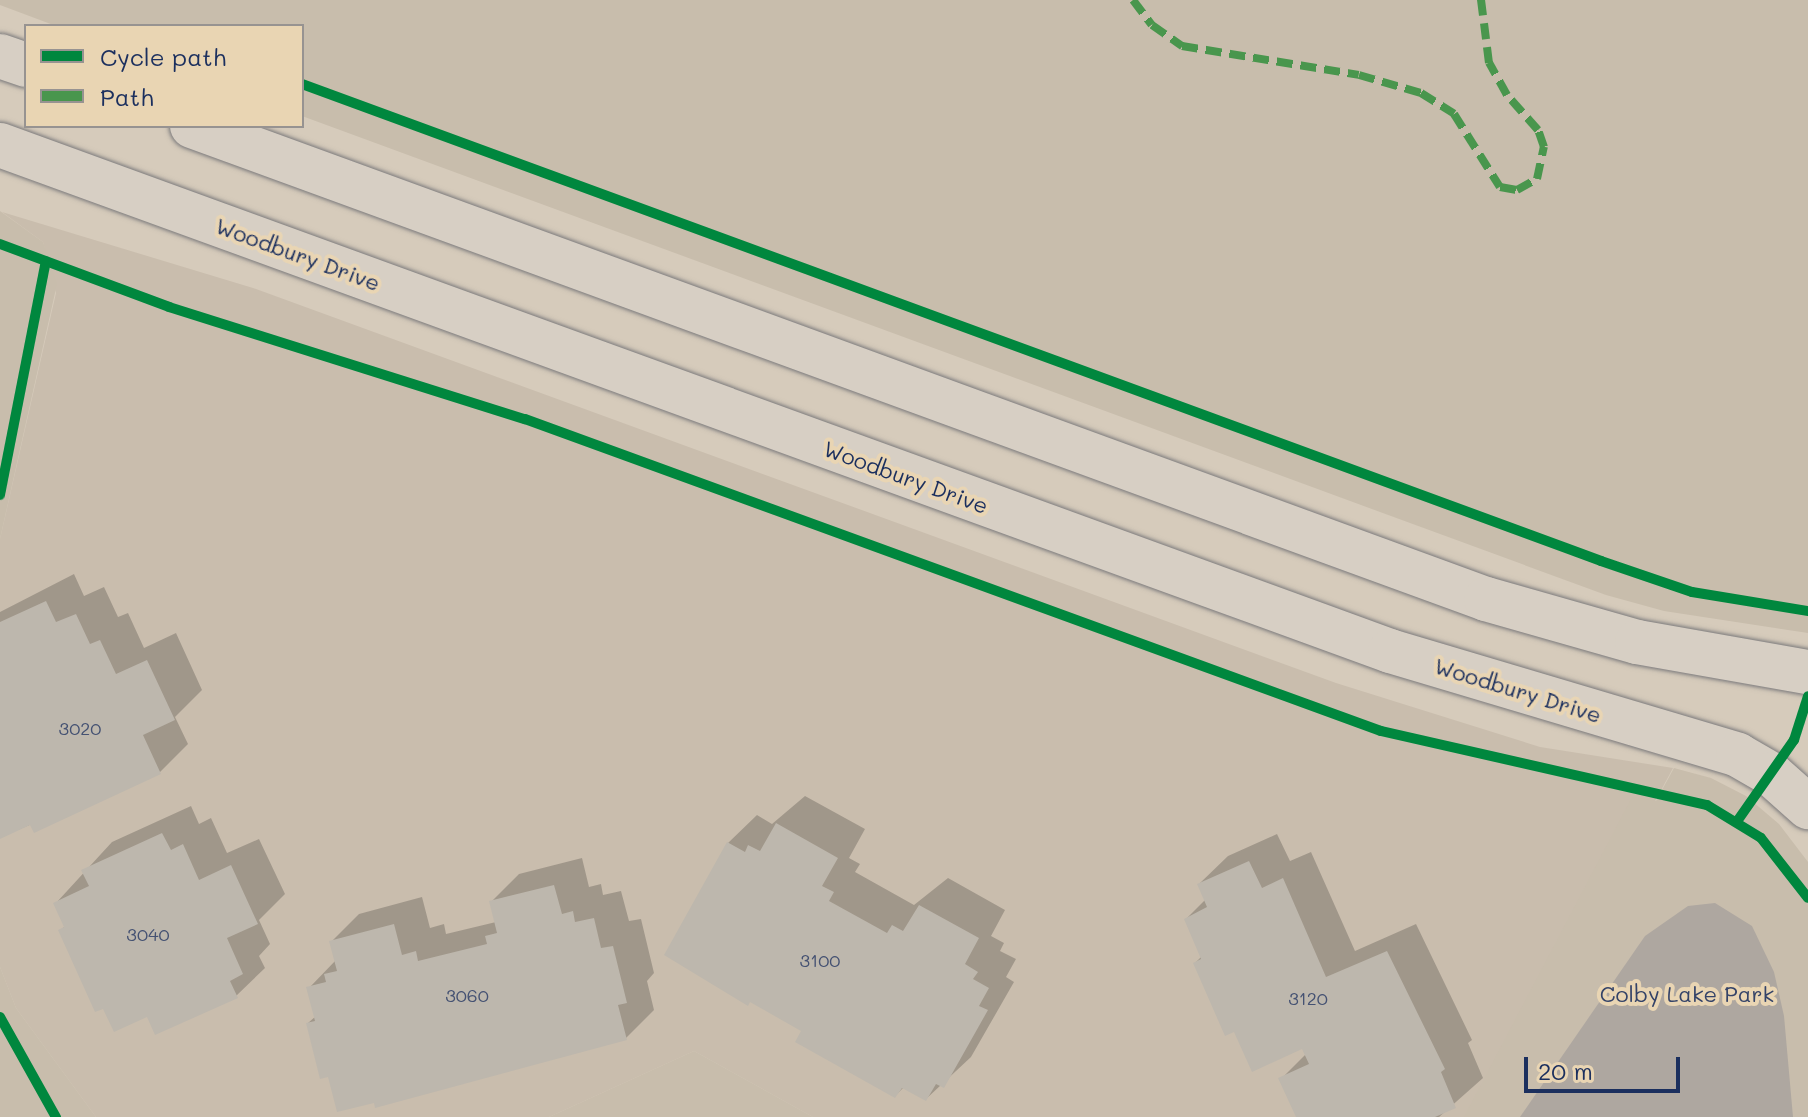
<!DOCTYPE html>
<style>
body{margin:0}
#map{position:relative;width:1808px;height:1117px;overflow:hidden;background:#d6cbbb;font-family:Mali,sans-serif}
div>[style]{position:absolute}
.built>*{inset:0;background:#c9bdad}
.green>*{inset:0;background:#c8bdac}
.water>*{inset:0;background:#aea7a0}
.shadow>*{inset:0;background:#0003}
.building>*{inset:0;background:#bdb7ad}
.roads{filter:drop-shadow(0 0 2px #7b7a7c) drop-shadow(0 0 2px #7b7a7c)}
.secondary>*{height:44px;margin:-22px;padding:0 22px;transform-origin:22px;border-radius:22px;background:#d7cfc4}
.quiet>*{height:8px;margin-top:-4px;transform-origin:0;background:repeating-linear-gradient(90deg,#49964d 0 16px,transparent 0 24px)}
.cycleway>*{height:10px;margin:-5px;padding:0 5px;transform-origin:5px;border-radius:5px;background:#00873e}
span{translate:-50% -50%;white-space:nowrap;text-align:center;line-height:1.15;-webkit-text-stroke:8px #e9d5b3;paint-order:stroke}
.number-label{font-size:18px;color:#445172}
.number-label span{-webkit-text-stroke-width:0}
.street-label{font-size:22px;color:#1b2f5e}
.park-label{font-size:22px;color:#344368}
.legend{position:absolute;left:24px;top:24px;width:280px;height:104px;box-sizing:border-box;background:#e9d5b3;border:2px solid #979391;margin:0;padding:10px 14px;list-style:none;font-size:24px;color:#1b2f5e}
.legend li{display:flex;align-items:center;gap:16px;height:40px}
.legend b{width:40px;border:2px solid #979391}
.scale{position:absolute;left:1524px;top:1057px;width:156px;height:36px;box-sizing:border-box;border:4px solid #1b2f5e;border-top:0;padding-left:10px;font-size:24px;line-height:28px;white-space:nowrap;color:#1b2f5e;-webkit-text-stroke:6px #e9d5b3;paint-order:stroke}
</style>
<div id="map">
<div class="built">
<i style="clip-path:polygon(2px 212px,253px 288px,1336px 683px,1540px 747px,1673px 768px,1485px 1117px,813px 1117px,694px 1051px,549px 1117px,96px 1117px,16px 1008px,0 967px,0 539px,56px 293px,43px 242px)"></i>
</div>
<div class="green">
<i style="clip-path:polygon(0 0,1808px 0,1808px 633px,1664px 611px,1606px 595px,302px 116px,302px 26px,56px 26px,0 5px)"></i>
<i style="clip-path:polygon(0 211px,43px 242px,57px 284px,0 539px)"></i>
<i style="clip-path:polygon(1674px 768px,1711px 778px,1746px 796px,1779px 824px,1808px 862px,1808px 1117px,1464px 1117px,1632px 797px,1656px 801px)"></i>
<i style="clip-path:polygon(0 967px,16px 1008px,96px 1117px,0 1117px)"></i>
<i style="clip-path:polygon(694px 1051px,813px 1117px,549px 1117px)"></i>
</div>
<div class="water">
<i style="clip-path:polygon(1715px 903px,1752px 926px,1774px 972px,1784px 1016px,1793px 1117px,1520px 1117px,1645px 936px,1688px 906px)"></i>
</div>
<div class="shadow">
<i style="clip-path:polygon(74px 574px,84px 596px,104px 587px,118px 617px,128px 613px,144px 648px,176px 633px,202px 690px,175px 717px,188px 744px,160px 772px,0 837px,0 612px)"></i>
<i style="clip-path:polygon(805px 796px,865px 829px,849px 858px,860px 864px,855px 872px,914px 905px,948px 878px,1005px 910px,991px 936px,1004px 943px,1000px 951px,1016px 959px,1006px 977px,1014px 982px,971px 1057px,926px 1099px,904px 1087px,895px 1096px,804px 1030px,728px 843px,757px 815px,772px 824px)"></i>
<i style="clip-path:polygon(191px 806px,199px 824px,211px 818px,227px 853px,259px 839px,285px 894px,259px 920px,270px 944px,259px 956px,265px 968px,236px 996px,148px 1014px,61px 930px,65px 926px,56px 903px,112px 842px)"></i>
<i style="clip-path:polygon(1277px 834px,1290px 861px,1311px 852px,1355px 951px,1416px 924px,1472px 1040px,1468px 1043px,1483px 1078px,1439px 1117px,1298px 1117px,1281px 1079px,1306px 1054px,1303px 1047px,1235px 1029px,1195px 963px,1202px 956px,1186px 919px,1206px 899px,1199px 884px,1228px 856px)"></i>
<i style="clip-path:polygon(582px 858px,589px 887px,601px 884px,603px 895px,621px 891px,629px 921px,641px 919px,654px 973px,647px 981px,654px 1010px,626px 1038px,376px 1100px,329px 1074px,308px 1023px,316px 1016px,309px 988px,336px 960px,331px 942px,359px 914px,422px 897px,430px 928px,444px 924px,446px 934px,496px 922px,491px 902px,519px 874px)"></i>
</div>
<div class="building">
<i style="clip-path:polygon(46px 601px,56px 622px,76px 614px,90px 644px,100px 640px,116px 674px,147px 660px,175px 720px,143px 735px,161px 774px,34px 833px,30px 825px,0 839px,0 622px)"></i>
<i style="clip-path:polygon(776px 823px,838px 858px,822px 886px,834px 892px,829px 901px,887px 933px,892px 925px,903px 931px,919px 905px,979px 938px,965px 964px,978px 972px,973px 979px,989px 988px,979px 1006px,988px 1010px,944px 1088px,936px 1084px,926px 1101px,902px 1088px,895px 1098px,795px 1042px,801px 1031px,750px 1002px,748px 1006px,664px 955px,727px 842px,745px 852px,748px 845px,760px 851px)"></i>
<i style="clip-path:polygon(162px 833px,171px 850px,183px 844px,199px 880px,231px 865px,258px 924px,227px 938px,243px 974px,230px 981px,238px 998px,155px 1035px,147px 1017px,114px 1032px,103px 1009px,95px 1012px,58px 930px,64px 927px,53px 903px,89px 886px,81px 870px)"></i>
<i style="clip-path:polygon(1249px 861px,1262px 888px,1283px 878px,1326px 977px,1387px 951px,1445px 1069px,1441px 1072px,1456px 1108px,1435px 1117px,1296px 1117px,1278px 1078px,1309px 1064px,1302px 1049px,1252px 1072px,1234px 1032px,1225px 1036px,1193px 963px,1201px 959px,1184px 919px,1207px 907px,1197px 884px)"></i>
<i style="clip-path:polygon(554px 885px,562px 914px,573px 911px,575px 922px,594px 918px,601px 948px,613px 946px,627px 1003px,618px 1005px,627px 1040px,375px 1108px,374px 1103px,337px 1112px,328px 1077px,320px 1079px,306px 1023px,315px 1021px,306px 987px,326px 982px,324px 974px,337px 971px,329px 941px,394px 924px,402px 955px,416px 951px,418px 961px,487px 944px,485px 936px,497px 933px,489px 901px)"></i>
</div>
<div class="roads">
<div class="secondary">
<i style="left:0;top:56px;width:28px;rotate:19deg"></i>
<i style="left:192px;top:126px;width:1378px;rotate:20.08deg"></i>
<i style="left:1486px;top:599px;width:157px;rotate:15.9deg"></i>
<i style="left:1637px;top:642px;width:174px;rotate:10deg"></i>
<i style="left:0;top:145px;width:1479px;rotate:20deg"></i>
<i style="left:1390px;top:651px;width:363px;rotate:16.6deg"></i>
<i style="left:1738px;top:755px;width:38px;rotate:30deg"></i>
<i style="left:1771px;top:774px;width:50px;rotate:41.7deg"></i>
</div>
</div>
<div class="quiet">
<i style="left:1133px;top:0;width:31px;rotate:53deg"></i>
<i style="left:1152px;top:25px;width:37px;rotate:35deg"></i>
<i style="left:1182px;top:46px;width:179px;rotate:9.3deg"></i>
<i style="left:1359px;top:75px;width:65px;rotate:16.2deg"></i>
<i style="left:1421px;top:93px;width:39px;rotate:32deg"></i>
<i style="left:1454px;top:114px;width:86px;rotate:57.8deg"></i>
<i style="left:1500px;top:187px;width:17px;rotate:10deg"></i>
<i style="left:1517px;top:190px;width:23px;rotate:-29deg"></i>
<i style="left:1537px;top:179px;width:33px;rotate:-78deg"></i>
<i style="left:1544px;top:147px;width:18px;rotate:-109deg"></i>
<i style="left:1538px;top:130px;width:47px;rotate:-131.5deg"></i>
<i style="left:1507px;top:95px;width:37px;rotate:-119deg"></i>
<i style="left:1489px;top:63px;width:64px;rotate:-97.2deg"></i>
</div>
<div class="cycleway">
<i style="left:302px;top:84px;width:1384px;rotate:20.16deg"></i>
<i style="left:1601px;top:561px;width:96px;rotate:18.8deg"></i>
<i style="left:1692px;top:592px;width:118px;rotate:9.3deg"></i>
<i style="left:0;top:244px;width:180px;rotate:20.4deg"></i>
<i style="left:169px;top:307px;width:373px;rotate:17.5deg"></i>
<i style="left:525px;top:419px;width:911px;rotate:20.03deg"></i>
<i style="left:1381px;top:731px;width:334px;rotate:12.8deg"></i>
<i style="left:1707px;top:805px;width:63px;rotate:31.4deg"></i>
<i style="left:1761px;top:838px;width:76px;rotate:51.9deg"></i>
<i style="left:0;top:495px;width:238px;rotate:-78.9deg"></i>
<i style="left:1738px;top:820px;width:98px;rotate:-55deg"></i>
<i style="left:1794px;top:740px;width:46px;rotate:-72.3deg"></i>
<i style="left:0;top:1017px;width:115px;rotate:60.8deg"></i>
</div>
<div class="number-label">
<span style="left:80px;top:728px">3020</span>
<span style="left:148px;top:934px">3040</span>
<span style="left:820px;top:960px">3100</span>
<span style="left:467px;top:995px">3060</span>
<span style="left:1308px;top:998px">3120</span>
</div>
<div class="street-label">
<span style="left:298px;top:254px;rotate:20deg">Woodbury Drive</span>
<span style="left:906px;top:477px;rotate:20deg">Woodbury Drive</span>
<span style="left:1518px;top:690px;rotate:17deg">Woodbury Drive</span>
</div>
<div class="park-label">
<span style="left:1687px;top:994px">Colby Lake Park</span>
</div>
<ul class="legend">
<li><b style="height:10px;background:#00873e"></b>Cycle path</li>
<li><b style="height:10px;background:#49964d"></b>Path</li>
</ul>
<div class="scale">20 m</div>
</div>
